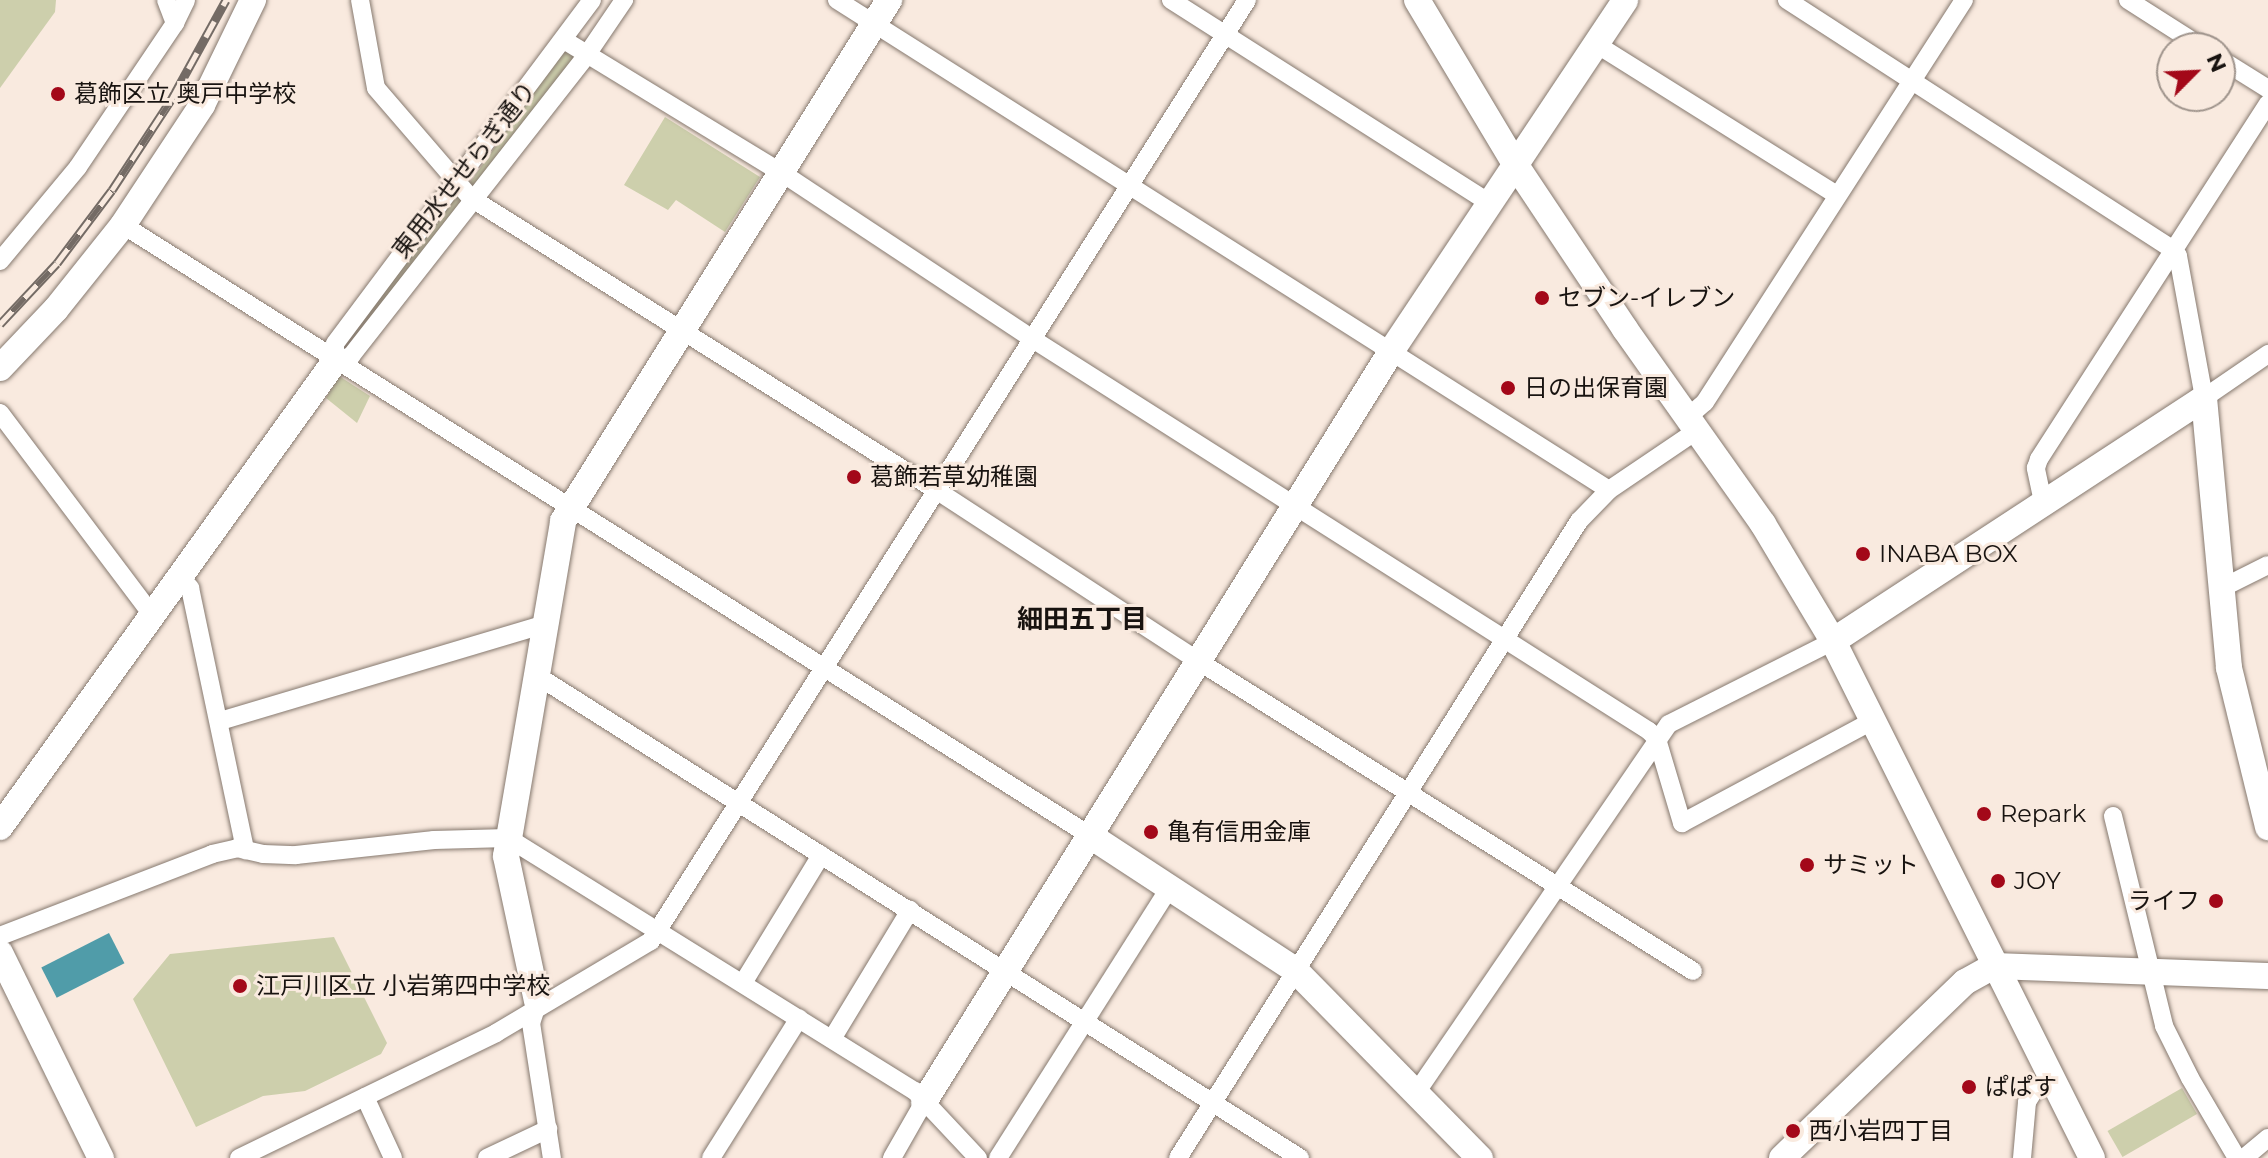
<!DOCTYPE html>
<meta charset="utf-8">
<style>
body{margin:0}
#map{position:relative;width:2268px;height:1158px;overflow:hidden;background:#f9eadf;font-family:Montserrat,"Noto Sans JP",sans-serif}
div>[style]{position:absolute}
.green>*{inset:0;background:#cdcfac;transform-origin:0 0}
.water>*{inset:0;background:#509ca9;transform-origin:0 0}
.roads{filter:drop-shadow(0 0 2px #86796f) drop-shadow(0 0 2px #86796f)}
.street>*{height:18px;margin:-9px;padding:0 9px;transform-origin:9px;border-radius:9px;background:#fff}
.secondary>*{height:26px;margin:-13px;padding:0 13px;transform-origin:13px;border-radius:13px;background:#fff}
.rail>*{height:9px;margin-top:-4.5px;transform-origin:0;background:repeating-linear-gradient(90deg,#f9eadf 0 18px,#746b65 0 36px);box-sizing:border-box;border-block:2px solid #746b65}
.dots>*{width:22px;height:22px;translate:-50% -50%;box-sizing:border-box;border:4px solid #f9eadf;border-radius:50%}
span{translate:-50% -50%;white-space:nowrap;text-align:center;line-height:1.15;-webkit-text-stroke:6px #f9eadf;paint-order:stroke}
.poi-label{font-size:24px;color:#181310}
.left{translate:0 -50%;text-align:left}
.right{translate:-100% -50%;text-align:right}
.street-label{font-size:24px;color:#181310}
.neighbourhood-label{font-size:26px;color:#181310;font-weight:700}
.north{position:absolute;left:2156px;top:32px;width:80px;height:80px;box-sizing:border-box;background:#f9eadf;border:2px solid #9f948c;border-radius:50%;rotate:66deg;font-size:22px;font-weight:700;line-height:32px;text-align:center;color:#181310}
.north::after{content:'';display:block;margin:auto;width:28px;height:36px;background:#a30819;clip-path:polygon(50% 0,100% 100%,50% 72%,0 100%)}
</style>
<div id="map">
<div class="green">
<i style="clip-path:polygon(0 0,56px 0,55px 12px,0 88px)"></i>
<i style="left:567px;top:44px;width:19px;height:172px;rotate:35deg"></i>
<i style="clip-path:polygon(665px 117px,760px 177px,725px 232px,676px 200px,668px 210px,624px 185px)"></i>
<i style="clip-path:polygon(459px 183px,469px 197px,346px 358px,340px 346px)"></i>
<i style="clip-path:polygon(339px 376px,370px 396px,357px 423px,326px 398px)"></i>
<i style="clip-path:polygon(334px 937px,387px 1043px,381px 1054px,305px 1091px,263px 1096px,196px 1127px,133px 999px,170px 954px)"></i>
<i style="left:2182px;top:1088px;width:30px;height:86px;rotate:60deg"></i>
</div>
<div class="water">
<i style="left:109px;top:933px;width:34px;height:76px;rotate:63deg"></i>
</div>
<div class="roads">
<div class="street">
<i style="left:166px;top:0;width:25px;rotate:69deg"></i>
<i style="left:360px;top:0;width:89px;rotate:79.7deg"></i>
<i style="left:376px;top:88px;width:145px;rotate:49.2deg"></i>
<i style="left:471px;top:198px;width:549px;rotate:32.13deg"></i>
<i style="left:936px;top:490px;width:313px;rotate:33.1deg"></i>
<i style="left:1198px;top:661px;width:584px;rotate:32.06deg"></i>
<i style="left:592px;top:0;width:429px;rotate:126.8deg"></i>
<i style="left:335px;top:344px;width:17px;rotate:90deg"></i>
<i style="left:335px;top:361px;width:17px;rotate:-17deg"></i>
<i style="left:351px;top:356px;width:381px;rotate:-51.9deg"></i>
<i style="left:586px;top:56px;width:68px;rotate:-55.8deg"></i>
<i style="left:837px;top:0;width:914px;rotate:32.4deg"></i>
<i style="left:1171px;top:0;width:378px;rotate:32.5deg"></i>
<i style="left:1787px;top:0;width:461px;rotate:32.9deg"></i>
<i style="left:2174px;top:250px;width:7px;rotate:56deg"></i>
<i style="left:2178px;top:256px;width:144px;rotate:79.6deg"></i>
<i style="left:2204px;top:398px;width:78px;rotate:-34.5deg"></i>
<i style="left:2128px;top:0;width:89px;rotate:32.6deg"></i>
<i style="left:564px;top:40px;width:252px;rotate:31.4deg"></i>
<i style="left:779px;top:171px;width:302px;rotate:33.5deg"></i>
<i style="left:1031px;top:338px;width:732px;rotate:32.45deg"></i>
<i style="left:1649px;top:731px;width:11px;rotate:45deg"></i>
<i style="left:1657px;top:739px;width:88px;rotate:73.4deg"></i>
<i style="left:1682px;top:823px;width:216px;rotate:-28.2deg"></i>
<i style="left:1596px;top:44px;width:284px;rotate:32.1deg"></i>
<i style="left:2220px;top:59px;width:57px;rotate:32deg"></i>
<i style="left:123px;top:225px;width:1142px;rotate:32.27deg"></i>
<i style="left:0;top:261px;width:122px;rotate:-50.3deg"></i>
<i style="left:78px;top:167px;width:174px;rotate:-56deg"></i>
<i style="left:175px;top:23px;width:25px;rotate:-64deg"></i>
<i style="left:0;top:413px;width:253px;rotate:53deg"></i>
<i style="left:1689px;top:416px;width:21px;rotate:-41deg"></i>
<i style="left:1705px;top:402px;width:478px;rotate:-57.2deg"></i>
<i style="left:2043px;top:502px;width:35px;rotate:-102deg"></i>
<i style="left:2036px;top:468px;width:9px;rotate:-72deg"></i>
<i style="left:2039px;top:459px;width:423px;rotate:-57.2deg"></i>
<i style="left:180px;top:576px;width:16px;rotate:50deg"></i>
<i style="left:190px;top:588px;width:268px;rotate:78.1deg"></i>
<i style="left:2222px;top:588px;width:51px;rotate:-26.6deg"></i>
<i style="left:536px;top:675px;width:904px;rotate:32.3deg"></i>
<i style="left:220px;top:721px;width:339px;rotate:-16.6deg"></i>
<i style="left:2113px;top:816px;width:216px;rotate:76.3deg"></i>
<i style="left:2164px;top:1026px;width:58px;rotate:63.4deg"></i>
<i style="left:2190px;top:1078px;width:93px;rotate:59.6deg"></i>
<i style="left:0;top:936px;width:227px;rotate:-21.1deg"></i>
<i style="left:212px;top:854px;width:26px;rotate:-13deg"></i>
<i style="left:237px;top:848px;width:27px;rotate:13deg"></i>
<i style="left:263px;top:854px;width:33px;rotate:2deg"></i>
<i style="left:296px;top:855px;width:139px;rotate:-6.2deg"></i>
<i style="left:434px;top:840px;width:74px;rotate:-1.5deg"></i>
<i style="left:508px;top:838px;width:479px;rotate:31.9deg"></i>
<i style="left:915px;top:1091px;width:92px;rotate:46.8deg"></i>
<i style="left:743px;top:983px;width:150px;rotate:-58.6deg"></i>
<i style="left:536px;top:1008px;width:16px;rotate:108deg"></i>
<i style="left:531px;top:1023px;width:137px;rotate:81.2deg"></i>
<i style="left:832px;top:1039px;width:151px;rotate:-58.8deg"></i>
<i style="left:1416px;top:1093px;width:447px;rotate:-55.6deg"></i>
<i style="left:1669px;top:724px;width:184px;rotate:-26.8deg"></i>
<i style="left:365px;top:1097px;width:67px;rotate:65.3deg"></i>
<i style="left:239px;top:1158px;width:286px;rotate:-25.9deg"></i>
<i style="left:496px;top:1033px;width:180px;rotate:-30.7deg"></i>
<i style="left:651px;top:941px;width:1114px;rotate:-57.65deg"></i>
<i style="left:487px;top:1158px;width:68px;rotate:-25.4deg"></i>
<i style="left:711px;top:1158px;width:165px;rotate:-57.8deg"></i>
<i style="left:892px;top:1158px;width:64px;rotate:-60.3deg"></i>
<i style="left:998px;top:1158px;width:319px;rotate:-57.6deg"></i>
<i style="left:1178px;top:1158px;width:753px;rotate:-57.81deg"></i>
<i style="left:1579px;top:521px;width:43px;rotate:-45.9deg"></i>
<i style="left:1609px;top:490px;width:109px;rotate:-34.1deg"></i>
<i style="left:2022px;top:1158px;width:56px;rotate:-84.9deg"></i>
<i style="left:2027px;top:1102px;width:15px;rotate:-58deg"></i>
<i style="left:2035px;top:1089px;width:19px;rotate:-35deg"></i>
<i style="left:2244px;top:1158px;width:31px;rotate:-40deg"></i>
</div>
<div class="secondary">
<i style="left:1417px;top:0;width:191px;rotate:59.1deg"></i>
<i style="left:1515px;top:164px;width:198px;rotate:56.3deg"></i>
<i style="left:1625px;top:329px;width:239px;rotate:54.7deg"></i>
<i style="left:1763px;top:524px;width:136px;rotate:59.1deg"></i>
<i style="left:1833px;top:641px;width:578px;rotate:63.39deg"></i>
<i style="left:0;top:368px;width:81px;rotate:-46.5deg"></i>
<i style="left:56px;top:309px;width:107px;rotate:-51.4deg"></i>
<i style="left:123px;top:225px;width:144px;rotate:-56.6deg"></i>
<i style="left:202px;top:105px;width:117px;rotate:-64.1deg"></i>
<i style="left:1833px;top:641px;width:443px;rotate:-33.2deg"></i>
<i style="left:2204px;top:398px;width:271px;rotate:84.7deg"></i>
<i style="left:2229px;top:668px;width:164px;rotate:76.2deg"></i>
<i style="left:0;top:827px;width:574px;rotate:-54.29deg"></i>
<i style="left:1089px;top:835px;width:246px;rotate:33.2deg"></i>
<i style="left:1295px;top:970px;width:264px;rotate:45.5deg"></i>
<i style="left:0;top:953px;width:229px;rotate:63.8deg"></i>
<i style="left:537px;top:1001px;width:148px;rotate:-102.1deg"></i>
<i style="left:506px;top:856px;width:340px;rotate:-80.3deg"></i>
<i style="left:563px;top:521px;width:615px;rotate:-57.96deg"></i>
<i style="left:924px;top:1102px;width:886px;rotate:-58.1deg"></i>
<i style="left:1392px;top:350px;width:420px;rotate:-56.3deg"></i>
<i style="left:1782px;top:1158px;width:254px;rotate:-43.9deg"></i>
<i style="left:1965px;top:982px;width:33px;rotate:-29deg"></i>
<i style="left:1994px;top:966px;width:274px;rotate:2.1deg"></i>
</div>
</div>
<div class="rail">
<i style="left:0;top:324px;width:83px;rotate:-46.9deg"></i>
<i style="left:57px;top:263px;width:91px;rotate:-53deg"></i>
<i style="left:112px;top:190px;width:108px;rotate:-56.8deg"></i>
<i style="left:171px;top:100px;width:114px;rotate:-61.2deg"></i>
</div>
<div class="dots">
<i style="left:58px;top:94px;background:#a30819"></i>
<i style="left:1542px;top:298px;background:#a30819"></i>
<i style="left:1508px;top:388px;background:#a30819"></i>
<i style="left:854px;top:477px;background:#a30819"></i>
<i style="left:1863px;top:554px;background:#a30819"></i>
<i style="left:1984px;top:814px;background:#a30819"></i>
<i style="left:1151px;top:832px;background:#a30819"></i>
<i style="left:1807px;top:865px;background:#a30819"></i>
<i style="left:1998px;top:881px;background:#a30819"></i>
<i style="left:2216px;top:901px;background:#a30819"></i>
<i style="left:240px;top:986px;background:#a30819"></i>
<i style="left:1969px;top:1087px;background:#a30819"></i>
<i style="left:1793px;top:1131px;background:#a30819"></i>
</div>
<div class="poi-label">
<span class="left" style="left:74px;top:94px">葛飾区立 奥戸中学校</span>
<span class="left" style="left:1558px;top:298px">セブン-イレブン</span>
<span class="left" style="left:1524px;top:388px">日の出保育園</span>
<span class="left" style="left:870px;top:477px">葛飾若草幼稚園</span>
<span class="left" style="left:1879px;top:554px">INABA BOX</span>
<span class="left" style="left:2000px;top:814px">Repark</span>
<span class="left" style="left:1167px;top:832px">亀有信用金庫</span>
<span class="left" style="left:1823px;top:865px">サミット</span>
<span class="left" style="left:2014px;top:881px">JOY</span>
<span class="right" style="left:2200px;top:901px">ライフ</span>
<span class="left" style="left:256px;top:986px">江戸川区立 小岩第四中学校</span>
<span class="left" style="left:1985px;top:1087px">ぱぱす</span>
<span class="left" style="left:1809px;top:1131px">西小岩四丁目</span>
</div>
<div class="street-label">
<span style="left:464px;top:170px;rotate:-52deg">東用水せせらぎ通り</span>
</div>
<div class="neighbourhood-label">
<span style="left:1082px;top:620px">細田五丁目</span>
</div>
<div class="north">N</div>
</div>
